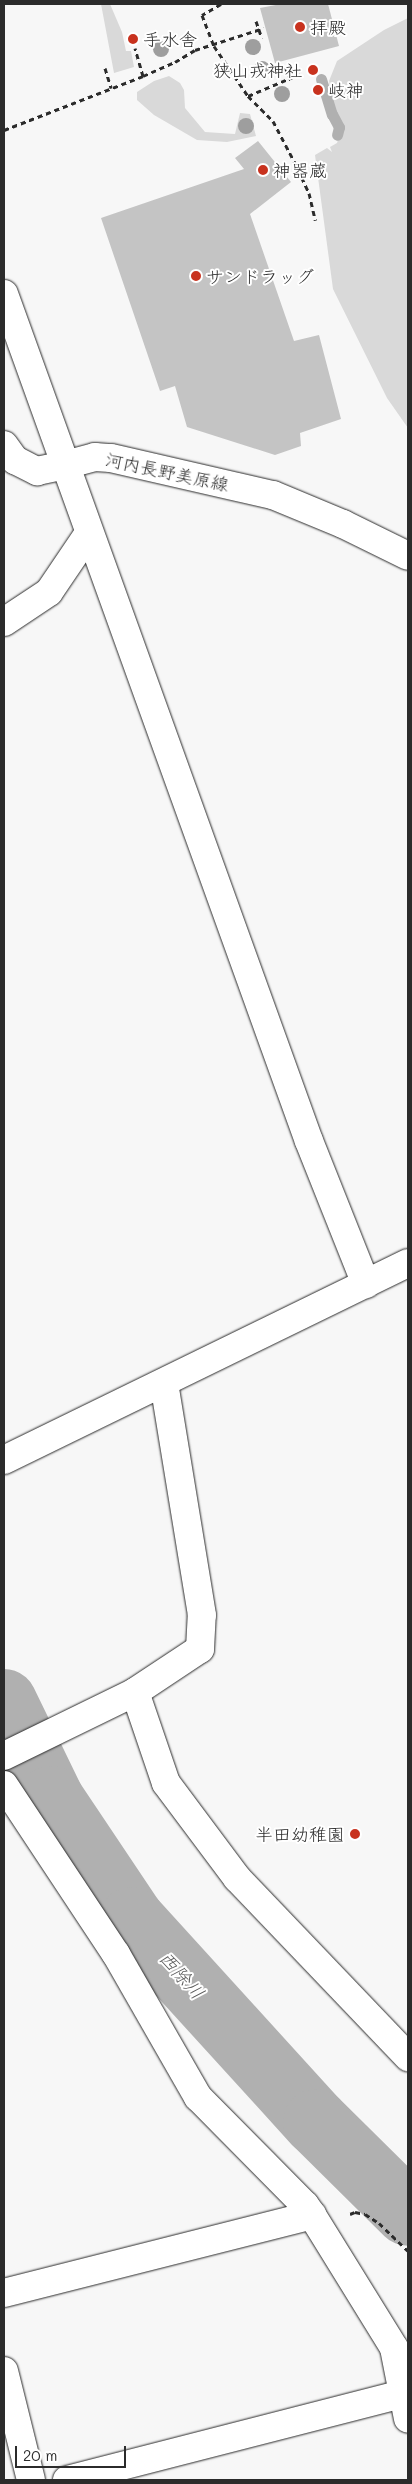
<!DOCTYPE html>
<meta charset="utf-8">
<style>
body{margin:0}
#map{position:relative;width:412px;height:2484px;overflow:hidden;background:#f7f7f7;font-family:Mali,"Klee One",sans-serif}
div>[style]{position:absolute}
.green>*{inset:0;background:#d9d9d9}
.stream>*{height:11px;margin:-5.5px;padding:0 5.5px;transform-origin:5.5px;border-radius:5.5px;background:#b0b0b0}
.river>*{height:66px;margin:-33px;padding:0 33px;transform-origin:33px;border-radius:33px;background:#b0b0b0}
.building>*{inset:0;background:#c4c4c4}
.path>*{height:3px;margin-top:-1.5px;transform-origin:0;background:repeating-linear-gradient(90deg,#2b2b2b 0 5px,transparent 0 9px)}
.roads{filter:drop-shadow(0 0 1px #2b2b2b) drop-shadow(0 0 1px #2b2b2b)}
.street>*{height:28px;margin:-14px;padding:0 14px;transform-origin:14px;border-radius:14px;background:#fff}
.secondary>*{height:28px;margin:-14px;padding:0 14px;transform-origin:14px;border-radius:14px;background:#fff}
.trees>*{width:16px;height:16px;margin:-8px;border-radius:50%;background:#9e9e9e}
.dots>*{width:14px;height:14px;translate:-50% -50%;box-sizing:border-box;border:2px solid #fff;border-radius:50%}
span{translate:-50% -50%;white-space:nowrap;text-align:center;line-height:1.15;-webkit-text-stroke:4px #fff;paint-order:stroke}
.poi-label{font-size:18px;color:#2b2b2b}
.left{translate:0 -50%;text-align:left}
.right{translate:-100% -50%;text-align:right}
.street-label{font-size:18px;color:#2b2b2b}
.water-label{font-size:19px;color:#5a5a5a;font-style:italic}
.frame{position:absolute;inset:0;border:5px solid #2b2b2b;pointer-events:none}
.scale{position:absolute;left:15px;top:2446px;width:111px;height:22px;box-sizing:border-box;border:2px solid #2b2b2b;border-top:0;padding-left:6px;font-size:15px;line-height:18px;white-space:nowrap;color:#2b2b2b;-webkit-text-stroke:4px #fff;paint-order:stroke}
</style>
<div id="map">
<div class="green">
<i style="clip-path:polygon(101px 4px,110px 4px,122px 32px,126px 51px,131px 51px,134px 67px,114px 73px)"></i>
<i style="clip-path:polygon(408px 18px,408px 428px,387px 398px,333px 289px,315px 155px,327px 148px,332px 152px,330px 147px,337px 143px,342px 127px,335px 114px,329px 81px,337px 61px,384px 30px)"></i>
<i style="clip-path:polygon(169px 76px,180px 83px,184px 90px,185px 108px,205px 132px,235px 134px,240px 113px,250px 114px,256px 136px,227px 142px,197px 140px,154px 115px,137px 100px,137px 92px,154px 81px)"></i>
</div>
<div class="stream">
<i style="left:321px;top:79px;width:37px;rotate:73deg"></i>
<i style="left:332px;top:114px;width:15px;rotate:62deg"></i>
<i style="left:339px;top:127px;width:8px;rotate:104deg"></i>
</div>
<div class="river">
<i style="left:4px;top:1702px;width:108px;rotate:64.1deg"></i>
<i style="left:51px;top:1799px;width:146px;rotate:56.2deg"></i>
<i style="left:132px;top:1920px;width:273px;rotate:47.7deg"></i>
<i style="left:316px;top:2122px;width:129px;rotate:44.7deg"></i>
</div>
<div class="building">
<i style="clip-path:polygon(281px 4px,328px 4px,339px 46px,275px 63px,260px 8px)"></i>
<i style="clip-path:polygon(258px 141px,291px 182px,250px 214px,294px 341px,319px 335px,341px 419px,300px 433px,301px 446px,275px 455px,187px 427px,175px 386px,160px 391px,101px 218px,244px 169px,235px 158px)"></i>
</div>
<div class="path">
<i style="left:221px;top:4px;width:22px;rotate:150deg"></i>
<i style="left:202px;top:15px;width:33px;rotate:69deg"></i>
<i style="left:214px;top:46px;width:60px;rotate:55.8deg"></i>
<i style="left:248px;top:96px;width:56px;rotate:-22.9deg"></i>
<i style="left:256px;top:21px;width:18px;rotate:71deg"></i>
<i style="left:285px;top:67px;width:17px;rotate:66deg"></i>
<i style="left:105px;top:68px;width:21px;rotate:73deg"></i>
<i style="left:143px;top:76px;width:35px;rotate:-24deg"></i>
<i style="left:175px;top:62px;width:23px;rotate:-31deg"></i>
<i style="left:195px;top:50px;width:72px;rotate:-17.7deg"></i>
<i style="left:248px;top:96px;width:35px;rotate:45deg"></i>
<i style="left:273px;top:121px;width:45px;rotate:62.3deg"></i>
<i style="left:294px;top:161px;width:35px;rotate:65deg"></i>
<i style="left:309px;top:193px;width:28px;rotate:77deg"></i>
<i style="left:4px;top:130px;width:149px;rotate:-21.2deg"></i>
<i style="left:143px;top:76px;width:29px;rotate:-106deg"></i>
<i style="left:350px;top:2214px;width:5px;rotate:-22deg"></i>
<i style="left:355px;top:2212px;width:10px;rotate:11deg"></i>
<i style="left:365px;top:2214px;width:17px;rotate:33deg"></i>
<i style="left:379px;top:2223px;width:40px;rotate:44deg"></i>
</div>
<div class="roads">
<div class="street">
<i style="left:4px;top:445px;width:19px;rotate:54deg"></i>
<i style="left:15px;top:460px;width:25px;rotate:27deg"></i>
<i style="left:37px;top:471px;width:29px;rotate:-12deg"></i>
<i style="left:4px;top:622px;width:54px;rotate:-33.7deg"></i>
<i style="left:49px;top:592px;width:71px;rotate:-55.9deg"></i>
<i style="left:135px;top:1692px;width:96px;rotate:71.2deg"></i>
<i style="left:166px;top:1783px;width:119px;rotate:53.2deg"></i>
<i style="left:237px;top:1878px;width:248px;rotate:46.3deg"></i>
<i style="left:4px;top:1785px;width:203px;rotate:56.5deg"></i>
<i style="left:116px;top:1954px;width:165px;rotate:60.2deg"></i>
<i style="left:198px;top:2097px;width:152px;rotate:45.3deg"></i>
<i style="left:305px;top:2205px;width:12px;rotate:55deg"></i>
<i style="left:312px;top:2215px;width:156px;rotate:58.3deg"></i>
<i style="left:394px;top:2348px;width:72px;rotate:78.8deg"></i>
<i style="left:4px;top:2293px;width:318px;rotate:-14.2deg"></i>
<i style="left:4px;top:2371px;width:112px;rotate:76.1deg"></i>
<i style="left:67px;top:2480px;width:347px;rotate:-14.4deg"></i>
</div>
<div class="secondary">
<i style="left:4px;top:294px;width:900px;rotate:70.2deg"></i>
<i style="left:309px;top:1141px;width:154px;rotate:68.3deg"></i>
<i style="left:65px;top:465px;width:31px;rotate:-15deg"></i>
<i style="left:95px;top:457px;width:16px;rotate:4deg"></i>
<i style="left:111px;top:458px;width:166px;rotate:12.9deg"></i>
<i style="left:273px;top:495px;width:76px;rotate:22.5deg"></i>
<i style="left:343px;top:524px;width:72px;rotate:26.2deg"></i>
<i style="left:4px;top:1460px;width:449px;rotate:-26deg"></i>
<i style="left:4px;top:1756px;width:146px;rotate:-26deg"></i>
<i style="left:135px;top:1692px;width:78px;rotate:-33.5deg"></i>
<i style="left:200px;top:1649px;width:34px;rotate:-87deg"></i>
<i style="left:202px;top:1615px;width:235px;rotate:-99.3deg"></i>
</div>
</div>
<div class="trees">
<i style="left:253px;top:47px"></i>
<i style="left:161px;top:49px"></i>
<i style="left:262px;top:69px"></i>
<i style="left:282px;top:94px"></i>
<i style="left:246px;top:126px"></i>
</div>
<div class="dots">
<i style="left:300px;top:27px;background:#c8321e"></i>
<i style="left:133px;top:39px;background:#c8321e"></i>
<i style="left:313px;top:70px;background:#c8321e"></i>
<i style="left:318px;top:90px;background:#c8321e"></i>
<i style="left:263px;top:170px;background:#c8321e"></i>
<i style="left:196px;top:276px;background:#c8321e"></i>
<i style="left:355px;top:1834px;background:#c8321e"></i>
</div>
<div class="poi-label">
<span class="left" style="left:310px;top:27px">拝殿</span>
<span class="left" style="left:143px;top:39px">手水舎</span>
<span class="right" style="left:303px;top:70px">狭山戎神社</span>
<span class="left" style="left:328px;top:90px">岐神</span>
<span class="left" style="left:273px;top:170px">神器蔵</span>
<span class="left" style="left:206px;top:276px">サンドラッグ</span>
<span class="right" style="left:345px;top:1834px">半田幼稚園</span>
</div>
<div class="street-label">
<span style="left:167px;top:472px;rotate:12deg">河内長野美原線</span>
</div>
<div class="water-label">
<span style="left:182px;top:1975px;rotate:48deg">西除川</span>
</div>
<div class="frame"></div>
<div class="scale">20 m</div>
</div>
